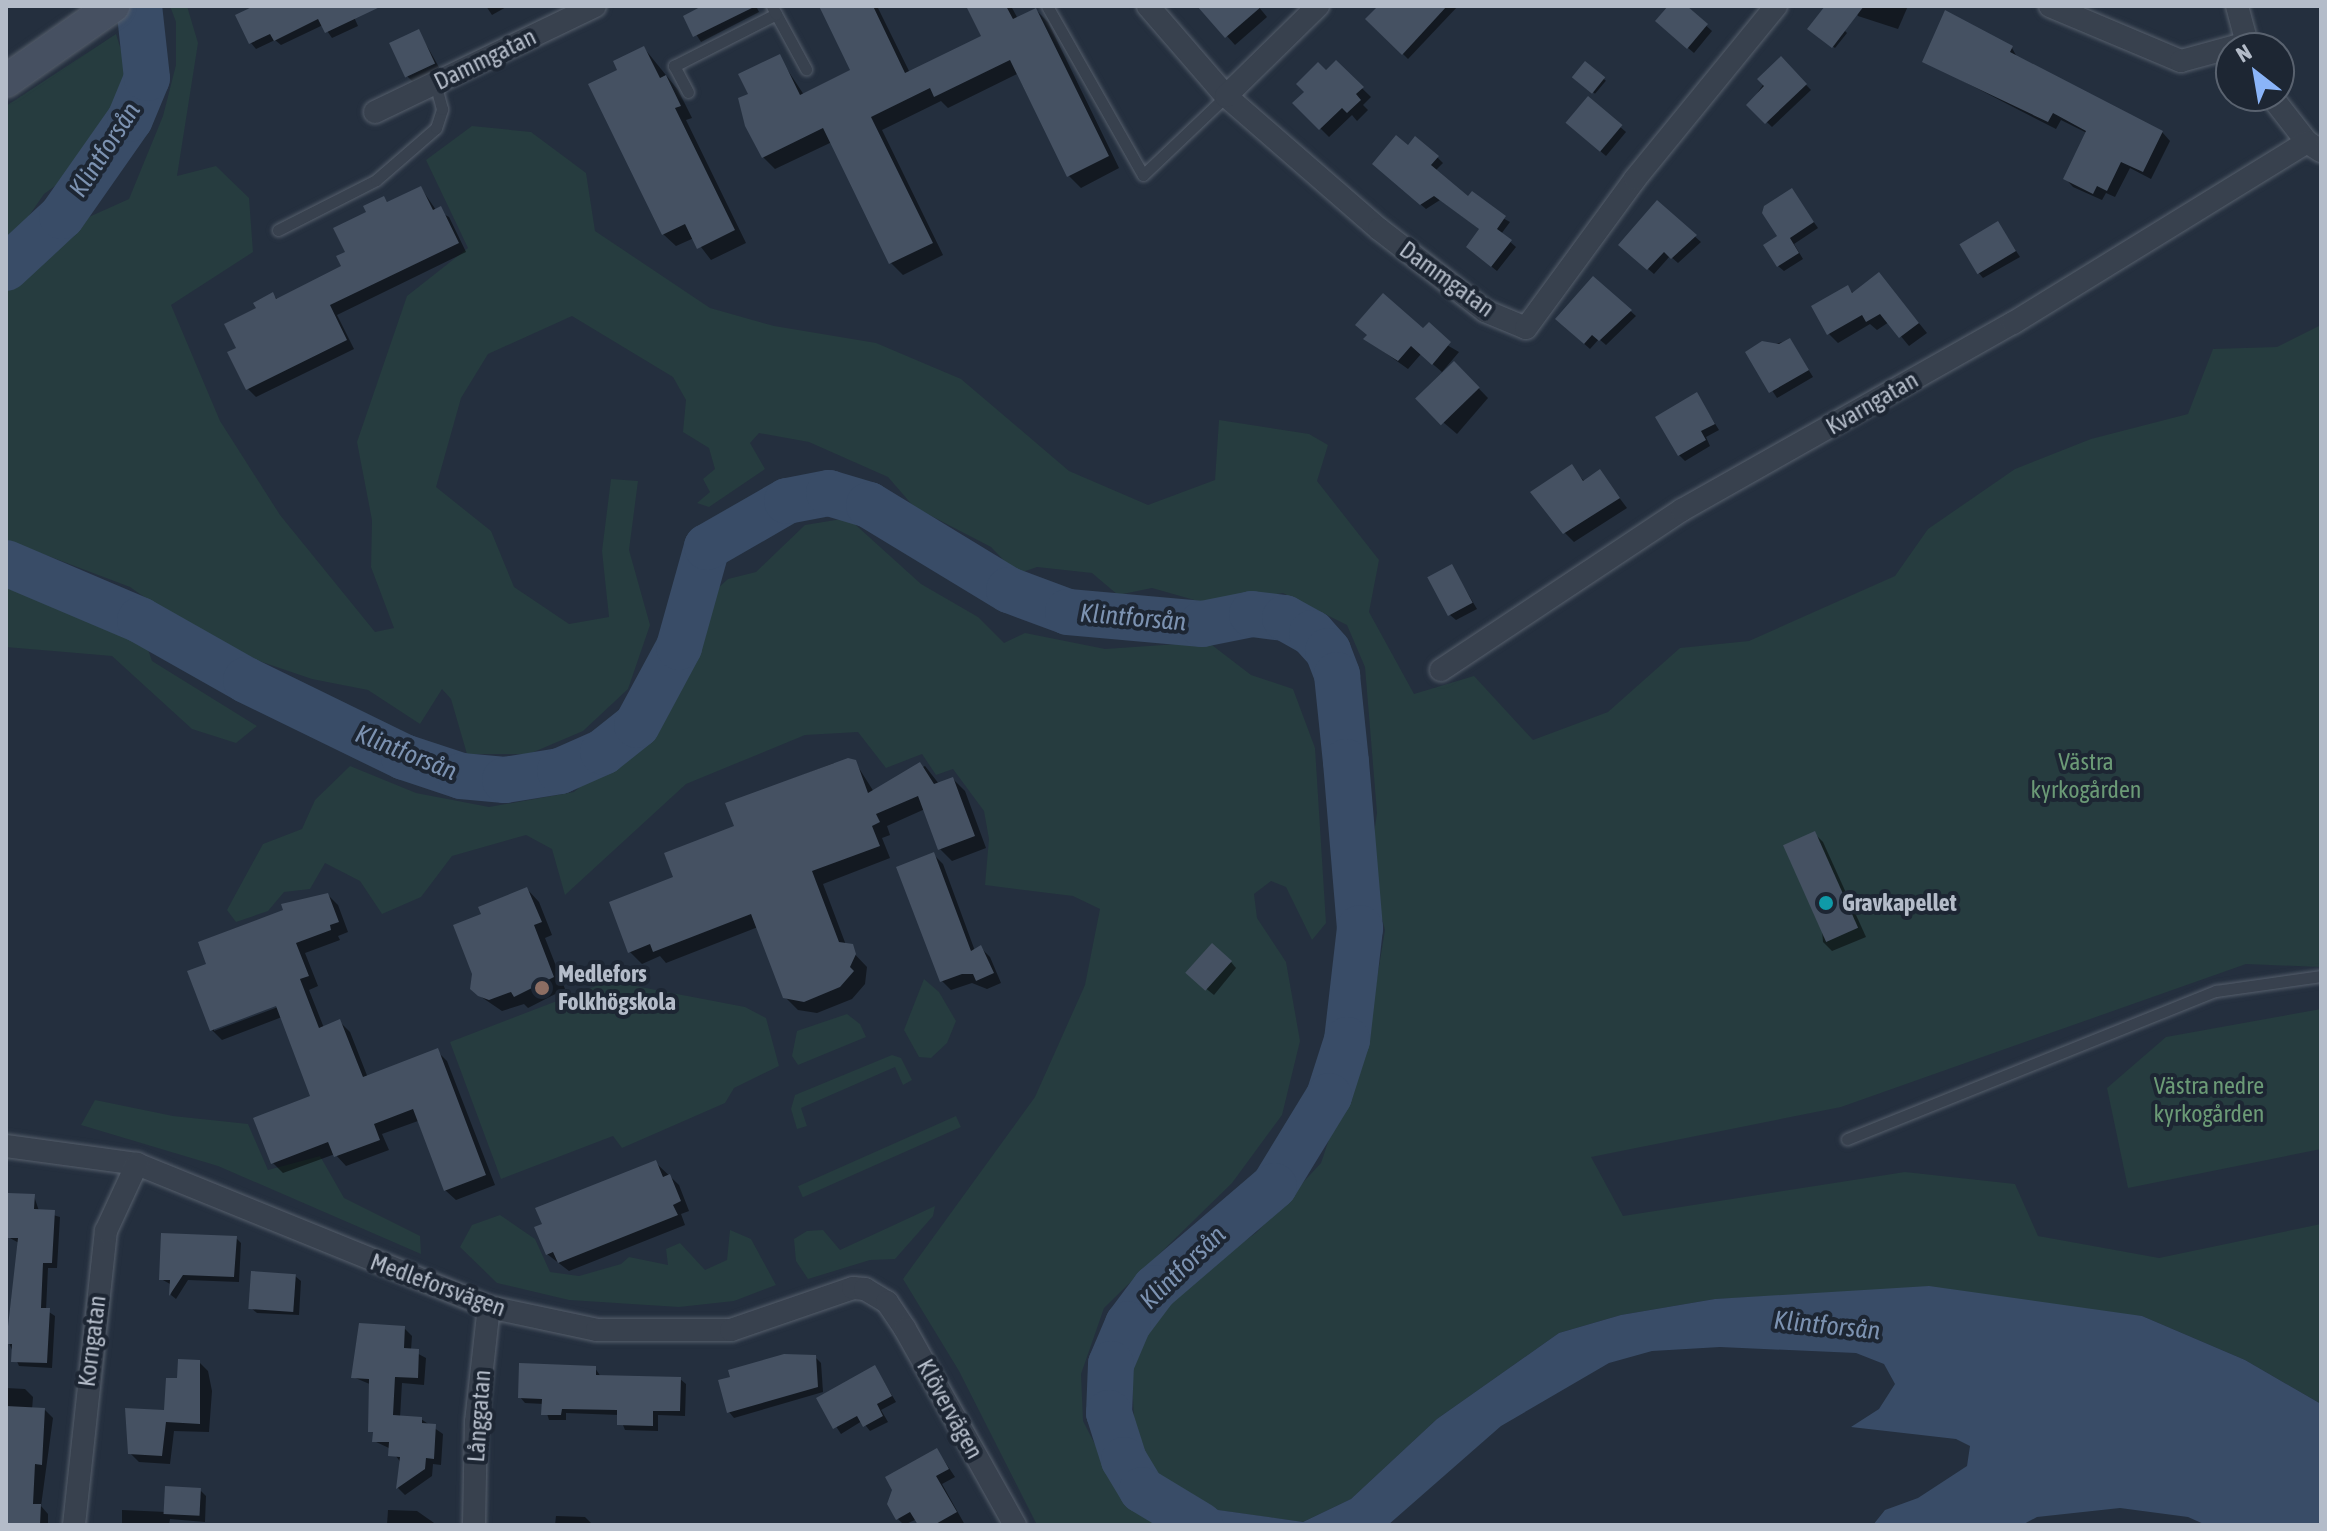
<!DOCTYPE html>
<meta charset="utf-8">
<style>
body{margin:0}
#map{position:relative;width:2327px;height:1531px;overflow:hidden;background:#242f3e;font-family:"Asap Condensed",sans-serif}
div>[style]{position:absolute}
.green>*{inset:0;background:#263c3f;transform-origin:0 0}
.water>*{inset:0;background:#394c67}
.shadow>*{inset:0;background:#0007;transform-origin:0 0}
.river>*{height:46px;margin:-23px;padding:0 23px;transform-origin:23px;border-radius:23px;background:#394c67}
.building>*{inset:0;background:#455162;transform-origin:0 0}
.roads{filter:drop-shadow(0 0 2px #565f6c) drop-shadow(0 0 2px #565f6c)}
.service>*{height:11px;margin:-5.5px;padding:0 5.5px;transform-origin:5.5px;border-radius:5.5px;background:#38414e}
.minor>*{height:22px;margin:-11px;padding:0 11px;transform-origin:11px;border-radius:11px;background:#38414e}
.secondary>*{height:32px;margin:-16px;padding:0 16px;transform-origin:16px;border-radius:16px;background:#465061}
.dots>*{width:22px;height:22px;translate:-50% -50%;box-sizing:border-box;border:4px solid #1d2633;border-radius:50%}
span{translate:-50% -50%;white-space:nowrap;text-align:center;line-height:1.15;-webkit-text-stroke:8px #1d2633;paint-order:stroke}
.street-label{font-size:24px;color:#b4bcc9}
.park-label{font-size:24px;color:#6b9a76}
.poi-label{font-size:24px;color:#b4bcc9;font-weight:700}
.left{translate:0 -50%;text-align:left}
.water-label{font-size:26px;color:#7c92b1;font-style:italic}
.frame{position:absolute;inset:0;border:8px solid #b4bcc9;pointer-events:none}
.north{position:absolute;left:2215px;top:32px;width:80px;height:80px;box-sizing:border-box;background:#1d2633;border:2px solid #59626f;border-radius:50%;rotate:329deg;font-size:22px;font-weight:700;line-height:32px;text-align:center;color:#b4bcc9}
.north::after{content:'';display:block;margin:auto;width:28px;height:36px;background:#8ab4f8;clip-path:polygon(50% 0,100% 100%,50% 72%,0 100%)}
</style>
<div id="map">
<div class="green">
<i style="clip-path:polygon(170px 6px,187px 6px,198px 43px,177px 176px,216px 166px,249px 198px,253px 252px,171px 305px,220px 421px,280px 515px,375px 632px,394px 628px,371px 567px,372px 520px,357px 442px,407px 296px,468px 248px,426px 160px,472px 126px,531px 132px,586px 173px,595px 231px,710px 308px,774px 326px,876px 343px,961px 379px,1069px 471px,1148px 505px,1215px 480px,1219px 420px,1309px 434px,1328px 445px,1317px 481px,1379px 560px,1369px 612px,1414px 694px,1474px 676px,1533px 740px,1608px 712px,1680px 648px,1749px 641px,1895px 576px,1928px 529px,2015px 469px,2091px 439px,2188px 414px,2213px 349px,2277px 347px,2321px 325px,2321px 967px,2246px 964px,1841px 1107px,1591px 1157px,1623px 1216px,1905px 1172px,2015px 1184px,2038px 1236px,2159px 1258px,2321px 1224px,2321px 1404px,2245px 1360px,2142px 1316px,1814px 1294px,1715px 1299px,1621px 1315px,1559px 1333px,1437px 1419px,1351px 1499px,1303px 1522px,1217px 1510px,1188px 1494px,1147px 1466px,1134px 1421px,1131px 1353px,1181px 1288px,1257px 1232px,1321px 1163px,1371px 1015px,1385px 930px,1369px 868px,1377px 813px,1365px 667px,1347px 625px,1283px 593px,1212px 605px,1152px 588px,1118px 595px,1092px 573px,1037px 567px,1017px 574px,991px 547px,914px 507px,888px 477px,809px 442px,759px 433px,750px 443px,765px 469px,709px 507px,697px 503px,710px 492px,703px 479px,715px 469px,709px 448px,683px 432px,686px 400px,673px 377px,572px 316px,488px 354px,461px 398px,436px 487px,491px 531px,514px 587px,569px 624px,609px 617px,602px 551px,611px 479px,638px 481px,629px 550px,650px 625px,628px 689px,583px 731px,529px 754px,467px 754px,451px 699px,442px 689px,420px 724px,368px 690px,312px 679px,236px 653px,188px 628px,130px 587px,6px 540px,6px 288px,80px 221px,129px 199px,163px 116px,176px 65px,176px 22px)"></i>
<i style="clip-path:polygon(116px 34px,127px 69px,115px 111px,100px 126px,85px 164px,44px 194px,6px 249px,6px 106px)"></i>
<i style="clip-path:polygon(848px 518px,921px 584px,978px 617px,1004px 643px,1025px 633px,1105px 649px,1208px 642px,1251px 675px,1293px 689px,1315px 748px,1326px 923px,1312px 940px,1286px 887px,1271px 881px,1254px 894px,1257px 918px,1286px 962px,1300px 1041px,1282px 1115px,1232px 1183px,1104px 1308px,1081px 1374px,1083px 1421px,1116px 1485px,1162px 1525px,1037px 1525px,959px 1371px,903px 1279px,1035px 1097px,1085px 985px,1100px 909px,1073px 896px,985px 885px,989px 839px,984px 811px,953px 769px,936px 775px,922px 754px,886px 768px,858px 732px,805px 735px,686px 784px,565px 895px,552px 849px,526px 835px,452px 856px,421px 897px,382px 914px,360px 881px,325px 863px,310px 889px,284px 892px,268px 911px,236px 922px,227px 910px,263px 844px,302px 829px,315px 800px,350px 766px,416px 793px,489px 807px,574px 792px,635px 738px,659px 730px,692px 664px,705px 600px,728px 579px,756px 572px,805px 525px)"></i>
<i style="clip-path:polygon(6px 586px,144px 638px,152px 661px,257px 726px,236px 743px,192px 729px,112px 656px,6px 647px)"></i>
<i style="clip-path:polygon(924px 979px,939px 992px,956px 1021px,947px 1043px,931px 1058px,919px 1057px,904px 1030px)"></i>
<i style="clip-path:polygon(609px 981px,745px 1007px,766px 1018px,779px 1066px,734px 1088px,725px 1103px,622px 1148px,613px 1136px,501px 1179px,450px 1042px)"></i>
<i style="clip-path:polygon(2321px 1009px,2321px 1149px,2128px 1188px,2107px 1088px,2166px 1037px)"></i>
<i style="clip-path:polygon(847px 1014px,860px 1024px,866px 1037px,798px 1065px,792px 1056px,797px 1031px)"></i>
<i style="clip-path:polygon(892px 1055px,901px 1058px,912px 1080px,903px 1085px,895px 1067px,801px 1108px,807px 1126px,797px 1129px,791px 1109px,795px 1095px)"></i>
<i style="clip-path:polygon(95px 1100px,173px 1116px,248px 1124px,268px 1170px,320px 1156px,344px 1198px,420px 1236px,421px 1254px,218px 1166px,81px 1125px)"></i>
<i style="left:956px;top:1116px;width:12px;height:173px;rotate:66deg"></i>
<i style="clip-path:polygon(935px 1206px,933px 1216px,895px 1259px,870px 1260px,808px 1279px,796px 1261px,794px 1239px,807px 1231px,823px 1230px,840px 1250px)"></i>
<i style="clip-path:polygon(500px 1215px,535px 1239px,550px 1272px,579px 1276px,621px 1264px,629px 1257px,668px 1265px,666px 1249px,680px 1243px,705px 1270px,727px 1260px,730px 1230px,751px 1239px,776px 1285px,734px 1301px,679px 1307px,569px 1300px,497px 1283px,460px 1247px,472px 1225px)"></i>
</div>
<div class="water">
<i style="clip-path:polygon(1929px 1286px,2142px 1316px,2245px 1360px,2321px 1404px,2321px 1525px,2206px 1525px,2188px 1517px,2120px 1508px,2037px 1517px,2022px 1525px,1873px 1525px,1885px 1510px,1918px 1498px,1967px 1466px,1970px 1446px,1956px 1439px,1851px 1427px,1879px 1409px,1895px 1384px,1884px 1364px,1856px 1353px,1720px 1347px,1652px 1351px,1609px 1363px,1501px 1426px,1388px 1525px,1167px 1525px,1188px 1494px,1218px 1510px,1303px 1522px,1351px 1499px,1437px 1419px,1559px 1333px,1621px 1315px,1715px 1299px)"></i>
</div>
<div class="shadow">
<i style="clip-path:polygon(252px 6px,349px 6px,358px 26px,332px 38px,323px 25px,281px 45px,275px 40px,256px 49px,251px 43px)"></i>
<i style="clip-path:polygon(486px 6px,508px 6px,492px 15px)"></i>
<i style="clip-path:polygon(707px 6px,756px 6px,759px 12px,701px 42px,685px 17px)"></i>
<i style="clip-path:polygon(821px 6px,877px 6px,910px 73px,983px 37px,968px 6px,1011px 6px,1018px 19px,1036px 10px,1048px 22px,1119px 168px,1081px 188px,1068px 175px,1017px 74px,948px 108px,941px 101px,882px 130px,943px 255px,903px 275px,891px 263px,832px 142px,775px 169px,763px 157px,751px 95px,779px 57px,804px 95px,853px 71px)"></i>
<i style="clip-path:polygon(1200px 6px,1258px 6px,1267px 17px,1235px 45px)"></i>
<i style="clip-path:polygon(1381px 6px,1458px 6px,1408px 59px,1368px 19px)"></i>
<i style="clip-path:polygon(1671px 6px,1684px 6px,1712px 31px,1694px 53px,1663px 27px)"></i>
<i style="clip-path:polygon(1854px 6px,1908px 6px,1898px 29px,1858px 16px)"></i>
<i style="clip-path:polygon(1812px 31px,1845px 31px,1847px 33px,1835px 48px)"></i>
<i style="clip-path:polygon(419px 32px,440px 69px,413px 82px,407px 76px)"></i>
<i style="clip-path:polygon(644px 48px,678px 90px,692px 118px,686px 120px,746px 243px,711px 260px,694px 238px,676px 246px,663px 234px)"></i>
<i style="clip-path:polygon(2012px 48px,2018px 59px,2162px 132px,2170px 141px,2151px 179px,2130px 168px,2115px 197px,2106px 193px,2102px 200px,2073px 187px,2065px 178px,2087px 133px,2061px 120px,2056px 129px,1924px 61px)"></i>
<i style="clip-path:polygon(1781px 59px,1811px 90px,1772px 127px,1749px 105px)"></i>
<i style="clip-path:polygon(1336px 63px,1371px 97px,1363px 105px,1368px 110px,1357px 121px,1352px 115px,1329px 137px,1295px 103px)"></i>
<i style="left:1586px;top:64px;width:26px;height:17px;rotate:40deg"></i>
<i style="clip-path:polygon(1588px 99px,1626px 132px,1606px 156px,1573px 128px)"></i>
<i style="clip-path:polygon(1408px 148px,1437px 157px,1443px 163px,1435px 171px,1468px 199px,1510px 222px,1501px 234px,1516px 247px,1497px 271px,1473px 252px,1481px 230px,1440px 200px,1426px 209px,1380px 170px)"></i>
<i style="clip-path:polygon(421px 188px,436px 210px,449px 217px,466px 252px,337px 315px,354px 349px,256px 397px,247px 388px,239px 349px,258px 309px,273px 295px,278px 300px,344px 267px,369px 213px,384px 198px,389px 204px)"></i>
<i style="clip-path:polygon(1792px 191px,1818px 228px,1794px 244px,1803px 259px,1784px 271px,1778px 266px,1780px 237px)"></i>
<i style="clip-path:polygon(1657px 203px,1701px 242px,1678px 263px,1670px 256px,1654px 274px,1626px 250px)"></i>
<i style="clip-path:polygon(1998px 223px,2020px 257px,1983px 278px,1978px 272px)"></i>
<i style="clip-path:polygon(1879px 274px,1927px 333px,1909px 346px,1889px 322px,1877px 330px,1870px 324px,1838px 343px,1829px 334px,1848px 288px,1854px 294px)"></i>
<i style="clip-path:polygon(1593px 278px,1636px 316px,1606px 345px,1599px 339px,1590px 349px,1563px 325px)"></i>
<i style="clip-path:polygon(1423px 331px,1459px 352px,1442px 372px,1421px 354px,1408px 369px,1366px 339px)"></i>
<i style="clip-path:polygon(1790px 340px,1813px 377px,1777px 398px,1747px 352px)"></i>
<i style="clip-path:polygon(1455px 364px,1488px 398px,1457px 434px,1430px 411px)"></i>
<i style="clip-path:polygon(1697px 395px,1719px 430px,1706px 437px,1710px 446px,1685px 461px,1679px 455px)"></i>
<i style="clip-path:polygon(1571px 467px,1585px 482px,1600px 472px,1627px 508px,1574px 542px,1565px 533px)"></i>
<i style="clip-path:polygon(1452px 567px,1477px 609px,1456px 620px,1450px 615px)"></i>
<i style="clip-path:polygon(855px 762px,874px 792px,925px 766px,939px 784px,953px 779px,965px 791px,986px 848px,952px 861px,940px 849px,925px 809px,887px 826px,890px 835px,882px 838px,890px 858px,823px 884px,846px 945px,867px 967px,865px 984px,852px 999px,817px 1013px,798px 1010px,785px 997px,758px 927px,666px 963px,660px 956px,642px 964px,630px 952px,676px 878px,737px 827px,728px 804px,834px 763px)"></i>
<i style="clip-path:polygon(1814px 833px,1823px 842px,1866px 937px,1832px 951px,1823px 942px)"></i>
<i style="clip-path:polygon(934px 855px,943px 864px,975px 951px,981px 948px,990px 957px,1001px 983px,987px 989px,972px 983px,951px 990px,942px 981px,899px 868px)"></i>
<i style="clip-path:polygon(527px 889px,539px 902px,552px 935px,545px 938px,565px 989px,528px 1008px,524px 1004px,502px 1011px,474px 992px,484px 915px)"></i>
<i style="clip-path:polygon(evenodd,328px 895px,338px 905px,348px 932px,338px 936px,340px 940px,305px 953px,318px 986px,309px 990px,324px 1028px,340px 1022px,350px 1032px,368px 1078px,437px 1051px,447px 1061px,495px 1185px,456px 1200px,445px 1190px,418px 1121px,382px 1134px,389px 1150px,346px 1166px,335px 1154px,283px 1173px,273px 1163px,313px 1097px,282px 1017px,222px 1040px,212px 1030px,209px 965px,328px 895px,284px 1000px,286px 1004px,214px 1031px,214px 1027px,284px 1000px)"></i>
<i style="clip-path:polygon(1231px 962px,1236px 968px,1214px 995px,1194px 979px)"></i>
<i style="clip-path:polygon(655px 1162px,679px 1185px,689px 1211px,681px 1214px,685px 1225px,569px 1271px,547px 1254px)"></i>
<i style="clip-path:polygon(34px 1196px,39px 1211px,60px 1217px,57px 1268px,48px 1268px,46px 1310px,55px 1316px,52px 1368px,19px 1366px,9px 1343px,19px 1243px,8px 1237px)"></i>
<i style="clip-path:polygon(236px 1238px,241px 1243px,239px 1282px,188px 1280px,176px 1299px,171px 1295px,172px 1285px,161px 1279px)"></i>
<i style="clip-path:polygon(295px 1276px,301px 1281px,299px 1315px,257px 1313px,251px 1308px)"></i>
<i style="clip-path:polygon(360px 1325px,404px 1328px,412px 1336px,411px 1350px,426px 1358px,424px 1385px,402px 1383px,400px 1418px,421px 1419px,443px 1434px,441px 1465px,433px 1464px,432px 1476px,405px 1495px,398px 1488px,401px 1463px,391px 1449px,374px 1441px,372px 1385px,353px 1377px)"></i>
<i style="clip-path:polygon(815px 1357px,821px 1363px,823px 1392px,734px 1418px,729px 1412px)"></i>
<i style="clip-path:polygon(199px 1362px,208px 1371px,212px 1391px,209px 1432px,174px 1431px,170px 1464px,139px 1462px,130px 1453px,166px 1412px,179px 1380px)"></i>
<i style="clip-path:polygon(875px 1367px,896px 1402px,881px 1410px,888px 1422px,870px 1431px,862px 1421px,841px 1434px,818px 1399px)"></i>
<i style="clip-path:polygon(595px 1368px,601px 1377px,680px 1379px,686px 1384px,685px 1416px,658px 1415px,658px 1431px,625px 1430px,619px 1415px,566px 1413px,566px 1420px,549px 1420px,544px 1404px,525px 1403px,520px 1397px)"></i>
<i style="clip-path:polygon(6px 1388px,25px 1389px,33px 1397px,32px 1410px,45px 1410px,53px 1418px,41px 1506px,48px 1514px,48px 1525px,6px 1525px)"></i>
<i style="clip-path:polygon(937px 1450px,955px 1477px,942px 1484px,965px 1525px,920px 1525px,917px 1519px,904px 1525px,898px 1519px,894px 1490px)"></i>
<i style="clip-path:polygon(200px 1490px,206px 1496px,205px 1522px,170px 1519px,169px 1525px,122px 1525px,122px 1510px,166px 1512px)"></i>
<i style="clip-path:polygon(388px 1510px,417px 1511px,437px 1525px,387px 1525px)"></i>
<i style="clip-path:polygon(556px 1516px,585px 1517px,593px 1525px,555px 1525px)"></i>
</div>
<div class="river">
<i style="left:6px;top:268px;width:76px;rotate:-42.9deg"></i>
<i style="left:62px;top:216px;width:118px;rotate:-55deg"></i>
<i style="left:130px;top:119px;width:44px;rotate:-67.5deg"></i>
<i style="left:147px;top:78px;width:72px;rotate:-96.3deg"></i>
<i style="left:6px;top:563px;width:146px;rotate:23deg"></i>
<i style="left:140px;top:620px;width:122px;rotate:29.5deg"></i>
<i style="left:246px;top:680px;width:176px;rotate:26deg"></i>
<i style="left:404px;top:757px;width:60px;rotate:18.4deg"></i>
<i style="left:461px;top:776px;width:44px;rotate:5.2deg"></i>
<i style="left:505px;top:780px;width:56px;rotate:-9.3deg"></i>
<i style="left:560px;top:771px;width:47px;rotate:-23.8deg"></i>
<i style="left:603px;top:752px;width:43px;rotate:-38.5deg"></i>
<i style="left:637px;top:725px;width:89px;rotate:-61.7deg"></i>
<i style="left:679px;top:647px;width:104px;rotate:-74.4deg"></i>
<i style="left:707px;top:547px;width:92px;rotate:-29.9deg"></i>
<i style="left:787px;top:501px;width:43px;rotate:-10.8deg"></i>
<i style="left:829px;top:493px;width:42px;rotate:16.7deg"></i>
<i style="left:869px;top:505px;width:164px;rotate:31.3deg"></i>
<i style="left:1009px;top:590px;width:63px;rotate:20.4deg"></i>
<i style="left:1068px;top:612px;width:135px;rotate:5.1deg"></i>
<i style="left:1202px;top:624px;width:51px;rotate:-11.3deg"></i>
<i style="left:1252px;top:614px;width:33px;rotate:7deg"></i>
<i style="left:1285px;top:618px;width:31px;rotate:29deg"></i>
<i style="left:1312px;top:633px;width:24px;rotate:48deg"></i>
<i style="left:1328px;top:651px;width:26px;rotate:69deg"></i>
<i style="left:1337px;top:675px;width:87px;rotate:84.1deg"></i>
<i style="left:1346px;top:762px;width:167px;rotate:85.2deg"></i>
<i style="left:1360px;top:928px;width:113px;rotate:96.6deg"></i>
<i style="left:1347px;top:1040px;width:59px;rotate:107.8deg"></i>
<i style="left:1329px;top:1096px;width:105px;rotate:121.4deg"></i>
<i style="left:1274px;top:1186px;width:157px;rotate:139.4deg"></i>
<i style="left:1155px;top:1288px;width:45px;rotate:126.9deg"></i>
<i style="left:1128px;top:1324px;width:43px;rotate:113deg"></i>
<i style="left:1111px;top:1364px;width:49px;rotate:92.3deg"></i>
<i style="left:1109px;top:1413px;width:49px;rotate:72.3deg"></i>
<i style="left:1124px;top:1460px;width:35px;rotate:59deg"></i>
<i style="left:1142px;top:1490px;width:68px;rotate:31.1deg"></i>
</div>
<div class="building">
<i style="clip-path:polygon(254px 6px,382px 6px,325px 33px,318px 19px,274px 41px,270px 34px,249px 44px,235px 15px)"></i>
<i style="clip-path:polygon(702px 6px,756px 6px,693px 37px,683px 16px)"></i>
<i style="clip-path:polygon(819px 6px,873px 6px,905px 73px,981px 36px,966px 6px,1006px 6px,1013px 19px,1036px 8px,1109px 156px,1067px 177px,1010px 60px,934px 97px,930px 88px,871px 117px,933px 243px,889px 264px,823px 128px,762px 158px,745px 126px,738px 98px,748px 94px,738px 74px,780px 54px,800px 95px,850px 70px)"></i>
<i style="clip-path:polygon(1197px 6px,1262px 6px,1225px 38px)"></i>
<i style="clip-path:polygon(1378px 6px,1447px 6px,1402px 55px,1365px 19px)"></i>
<i style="clip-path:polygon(1668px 6px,1687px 6px,1708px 24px,1687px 49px,1655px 21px)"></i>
<i style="clip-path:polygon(1825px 6px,1864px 6px,1832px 48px,1807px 29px)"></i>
<i style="clip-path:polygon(1945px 10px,2013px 46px,2010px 52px,2163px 131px,2143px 172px,2121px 162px,2107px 191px,2097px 186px,2093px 194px,2063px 179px,2086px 131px,2053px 113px,2048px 122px,1922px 62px)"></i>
<i style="left:419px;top:29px;width:38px;height:33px;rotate:65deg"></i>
<i style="clip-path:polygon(644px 46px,660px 78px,666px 75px,681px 106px,675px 108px,735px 230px,697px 249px,685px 224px,662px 235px,588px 84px,617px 70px,613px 61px)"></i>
<i style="clip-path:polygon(1781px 56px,1807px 84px,1765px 124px,1746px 105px,1764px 86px,1757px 79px)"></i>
<i style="clip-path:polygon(1336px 60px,1364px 87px,1356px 94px,1361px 100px,1347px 113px,1342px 108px,1319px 130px,1292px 103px,1304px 92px,1296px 84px,1318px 62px,1326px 70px)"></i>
<i style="left:1585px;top:61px;width:26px;height:21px;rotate:39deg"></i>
<i style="left:1588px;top:96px;width:45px;height:35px;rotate:40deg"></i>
<i style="clip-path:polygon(1396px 135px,1408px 145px,1415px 136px,1439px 156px,1431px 165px,1468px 196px,1472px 191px,1506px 216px,1497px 229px,1512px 240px,1491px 267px,1466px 247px,1479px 229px,1434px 196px,1420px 205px,1372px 164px)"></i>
<i style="clip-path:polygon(421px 186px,433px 210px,441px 206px,459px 243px,330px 305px,347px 340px,246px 390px,227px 352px,236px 348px,224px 324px,256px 308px,253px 303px,273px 292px,276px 299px,341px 266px,336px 256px,345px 252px,333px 228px,366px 212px,363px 206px,384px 196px,387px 202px)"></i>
<i style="clip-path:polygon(1792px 188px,1814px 222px,1790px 238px,1799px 253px,1777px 267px,1763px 245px,1777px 236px,1762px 213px,1764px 206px)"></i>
<i style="clip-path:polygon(1657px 200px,1697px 235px,1671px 259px,1664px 252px,1647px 270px,1618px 245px)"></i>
<i style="left:1998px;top:221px;width:35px;height:45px;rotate:59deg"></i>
<i style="clip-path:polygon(1879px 272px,1919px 323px,1899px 338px,1880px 314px,1866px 322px,1862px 315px,1827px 335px,1811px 306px,1848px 285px,1852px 293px)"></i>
<i style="clip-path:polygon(1593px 276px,1632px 310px,1599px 341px,1592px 335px,1584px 344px,1555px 319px)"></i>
<i style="clip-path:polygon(1383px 293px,1423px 328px,1429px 322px,1451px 342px,1432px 365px,1411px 346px,1398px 361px,1363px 339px,1367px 335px,1355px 325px)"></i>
<i style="clip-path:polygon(1790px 338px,1809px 370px,1769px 393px,1745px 352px,1762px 341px,1779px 344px)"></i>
<i style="left:1454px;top:361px;width:37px;height:54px;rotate:46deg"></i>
<i style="clip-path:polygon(1697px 392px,1715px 424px,1701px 431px,1706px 440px,1678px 456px,1655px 417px)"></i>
<i style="clip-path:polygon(1572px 464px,1583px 481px,1600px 469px,1620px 498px,1563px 534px,1530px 492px)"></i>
<i style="left:1452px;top:564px;width:44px;height:28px;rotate:62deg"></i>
<i style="clip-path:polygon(848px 758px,856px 760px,868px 793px,920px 762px,934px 784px,953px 777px,975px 836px,938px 850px,918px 796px,876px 814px,880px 822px,872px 826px,880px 846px,812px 871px,839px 942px,853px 944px,856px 954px,850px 967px,854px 971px,840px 987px,804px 1002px,783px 998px,751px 914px,653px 952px,650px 944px,628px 953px,609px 902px,673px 877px,664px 853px,734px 826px,725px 803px)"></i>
<i style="left:1815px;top:831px;width:106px;height:35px;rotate:66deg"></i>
<i style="clip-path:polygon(934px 852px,971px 951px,981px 945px,994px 973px,976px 981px,973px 974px,962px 974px,940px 982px,896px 867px)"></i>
<i style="clip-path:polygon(527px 887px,542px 922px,534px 925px,554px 977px,514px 997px,511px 992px,489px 1000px,478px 996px,470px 989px,472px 974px,453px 925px,481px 914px,478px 907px)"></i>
<i style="clip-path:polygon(328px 893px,339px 922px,330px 925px,331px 930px,296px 943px,309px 976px,300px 979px,319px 1028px,340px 1019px,363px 1077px,438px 1048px,486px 1175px,444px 1191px,413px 1109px,374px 1124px,380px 1140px,334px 1157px,328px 1142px,271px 1164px,253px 1118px,310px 1096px,276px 1006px,210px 1031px,187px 971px,206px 964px,198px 942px,283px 910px,281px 904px)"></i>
<i style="left:1212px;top:943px;width:27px;height:40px;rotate:42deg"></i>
<i style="clip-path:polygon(656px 1160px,663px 1177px,670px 1174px,681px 1201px,673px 1205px,678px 1215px,558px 1263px,553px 1252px,546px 1255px,534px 1227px,542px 1224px,535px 1208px)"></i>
<i style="clip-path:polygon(8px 1193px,35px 1194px,34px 1209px,55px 1210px,52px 1263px,43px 1263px,41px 1308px,50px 1308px,47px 1363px,11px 1362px,12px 1344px,6px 1344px,18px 1238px,6px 1238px)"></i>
<i style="clip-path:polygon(161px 1233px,237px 1236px,234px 1277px,183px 1275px,169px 1296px,170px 1280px,159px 1280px)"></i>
<i style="left:251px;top:1271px;width:45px;height:38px;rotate:4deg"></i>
<i style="clip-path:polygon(359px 1323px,405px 1326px,404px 1348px,419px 1349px,418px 1378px,395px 1377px,393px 1415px,422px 1417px,422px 1423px,436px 1424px,434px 1459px,426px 1458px,425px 1469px,396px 1489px,400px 1457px,388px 1456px,389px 1442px,372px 1442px,373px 1432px,368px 1432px,369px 1379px,351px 1378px)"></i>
<i style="clip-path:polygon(784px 1354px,816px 1355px,818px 1387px,727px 1413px,718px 1380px,730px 1377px,728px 1370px)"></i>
<i style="clip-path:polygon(178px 1359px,200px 1360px,200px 1424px,166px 1422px,162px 1456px,128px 1454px,125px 1408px,164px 1410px,166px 1378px,177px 1378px)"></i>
<i style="clip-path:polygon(519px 1363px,596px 1366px,596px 1375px,681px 1377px,680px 1411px,653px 1411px,653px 1426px,617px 1425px,617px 1410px,562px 1409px,561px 1415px,541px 1415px,542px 1399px,518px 1398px)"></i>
<i style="clip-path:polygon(875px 1365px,892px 1396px,877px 1404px,883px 1416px,863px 1427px,857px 1416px,833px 1429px,816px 1398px)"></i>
<i style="clip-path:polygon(6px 1406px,45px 1408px,42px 1465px,35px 1464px,33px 1504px,41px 1504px,40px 1525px,6px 1525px)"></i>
<i style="clip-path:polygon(937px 1448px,949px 1469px,936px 1476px,957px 1512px,934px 1525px,918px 1525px,910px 1512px,896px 1520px,887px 1504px,892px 1490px,885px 1477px)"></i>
<i style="left:165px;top:1486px;width:36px;height:28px;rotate:3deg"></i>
</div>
<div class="roads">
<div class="service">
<i style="left:1047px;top:6px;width:194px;rotate:60.4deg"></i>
<i style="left:1143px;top:175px;width:115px;rotate:-43.6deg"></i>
<i style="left:776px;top:14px;width:63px;rotate:61.4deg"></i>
<i style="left:688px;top:92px;width:30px;rotate:-118deg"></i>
<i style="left:674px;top:66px;width:114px;rotate:-27deg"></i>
<i style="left:776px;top:14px;width:9px;rotate:-117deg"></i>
<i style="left:278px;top:230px;width:110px;rotate:-27deg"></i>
<i style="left:376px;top:180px;width:79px;rotate:-40.9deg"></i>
<i style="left:436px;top:128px;width:20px;rotate:-72deg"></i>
<i style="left:442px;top:109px;width:27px;rotate:-105deg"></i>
<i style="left:1847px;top:1139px;width:398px;rotate:-21.9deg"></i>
<i style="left:2216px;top:991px;width:106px;rotate:-8.1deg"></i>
</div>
<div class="minor">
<i style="left:1148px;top:6px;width:119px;rotate:49.1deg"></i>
<i style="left:1226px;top:96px;width:203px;rotate:41deg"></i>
<i style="left:1379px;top:229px;width:134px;rotate:37.7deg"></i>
<i style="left:1485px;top:311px;width:44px;rotate:22.5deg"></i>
<i style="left:1526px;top:328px;width:185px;rotate:-53.8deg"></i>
<i style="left:1635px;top:179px;width:223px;rotate:-50.8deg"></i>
<i style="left:2050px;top:6px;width:142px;rotate:22.8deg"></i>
<i style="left:2181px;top:61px;width:68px;rotate:-15.3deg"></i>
<i style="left:2247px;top:43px;width:6px;rotate:59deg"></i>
<i style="left:2237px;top:6px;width:38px;rotate:75deg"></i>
<i style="left:1226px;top:96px;width:129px;rotate:-44.4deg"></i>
<i style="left:2271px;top:96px;width:58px;rotate:52deg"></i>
<i style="left:2307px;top:142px;width:17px;rotate:33deg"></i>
<i style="left:375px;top:112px;width:244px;rotate:-25.7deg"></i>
<i style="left:1441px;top:670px;width:289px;rotate:-33.6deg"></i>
<i style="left:1682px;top:510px;width:380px;rotate:-29.5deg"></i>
<i style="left:2013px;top:323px;width:345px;rotate:-31.6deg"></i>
<i style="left:6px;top:1146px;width:132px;rotate:7.8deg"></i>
<i style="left:137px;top:1164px;width:380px;rotate:22.1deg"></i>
<i style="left:489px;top:1307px;width:110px;rotate:12deg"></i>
<i style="left:597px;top:1330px;width:134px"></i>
<i style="left:731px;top:1330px;width:129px;rotate:-19deg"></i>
<i style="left:853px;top:1288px;width:12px;rotate:5deg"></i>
<i style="left:865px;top:1289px;width:26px;rotate:31deg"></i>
<i style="left:887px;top:1302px;width:32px;rotate:56deg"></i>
<i style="left:905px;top:1329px;width:225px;rotate:60.7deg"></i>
<i style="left:74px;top:1525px;width:296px;rotate:-83.8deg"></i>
<i style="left:106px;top:1231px;width:74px;rotate:-65.2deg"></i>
<i style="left:474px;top:1525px;width:103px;rotate:-88.9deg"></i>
<i style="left:476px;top:1422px;width:116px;rotate:-83.6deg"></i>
</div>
<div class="secondary">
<i style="left:6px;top:81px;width:131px;rotate:-35deg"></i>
</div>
</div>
<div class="dots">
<i style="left:1826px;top:903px;background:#0f9aa8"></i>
<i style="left:542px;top:988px;background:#8d6e63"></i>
</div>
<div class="street-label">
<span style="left:485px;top:59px;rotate:-26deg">Dammgatan</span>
<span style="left:1447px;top:279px;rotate:36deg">Dammgatan</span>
<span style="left:1872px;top:403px;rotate:-30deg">Kvarngatan</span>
<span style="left:438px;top:1285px;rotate:20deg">Medleforsvägen</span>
<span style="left:92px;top:1341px;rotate:-83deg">Korngatan</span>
<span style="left:950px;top:1409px;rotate:61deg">Klövervägen</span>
<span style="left:479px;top:1416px;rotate:-86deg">Långgatan</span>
</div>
<div class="park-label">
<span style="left:2086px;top:776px">Västra<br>kyrkogården</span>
<span style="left:2209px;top:1100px">Västra nedre<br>kyrkogården</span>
</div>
<div class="poi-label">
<span class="left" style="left:1842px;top:903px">Gravkapellet</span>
<span class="left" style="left:558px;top:988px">Medlefors<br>Folkhögskola</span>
</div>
<div class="water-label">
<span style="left:105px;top:150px;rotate:-57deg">Klintforsån</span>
<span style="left:1133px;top:618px;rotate:5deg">Klintforsån</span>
<span style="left:406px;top:753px;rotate:22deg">Klintforsån</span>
<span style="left:1183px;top:1268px;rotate:-44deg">Klintforsån</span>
<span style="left:1827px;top:1326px;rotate:6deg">Klintforsån</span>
</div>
<div class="frame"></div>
<div class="north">N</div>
</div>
